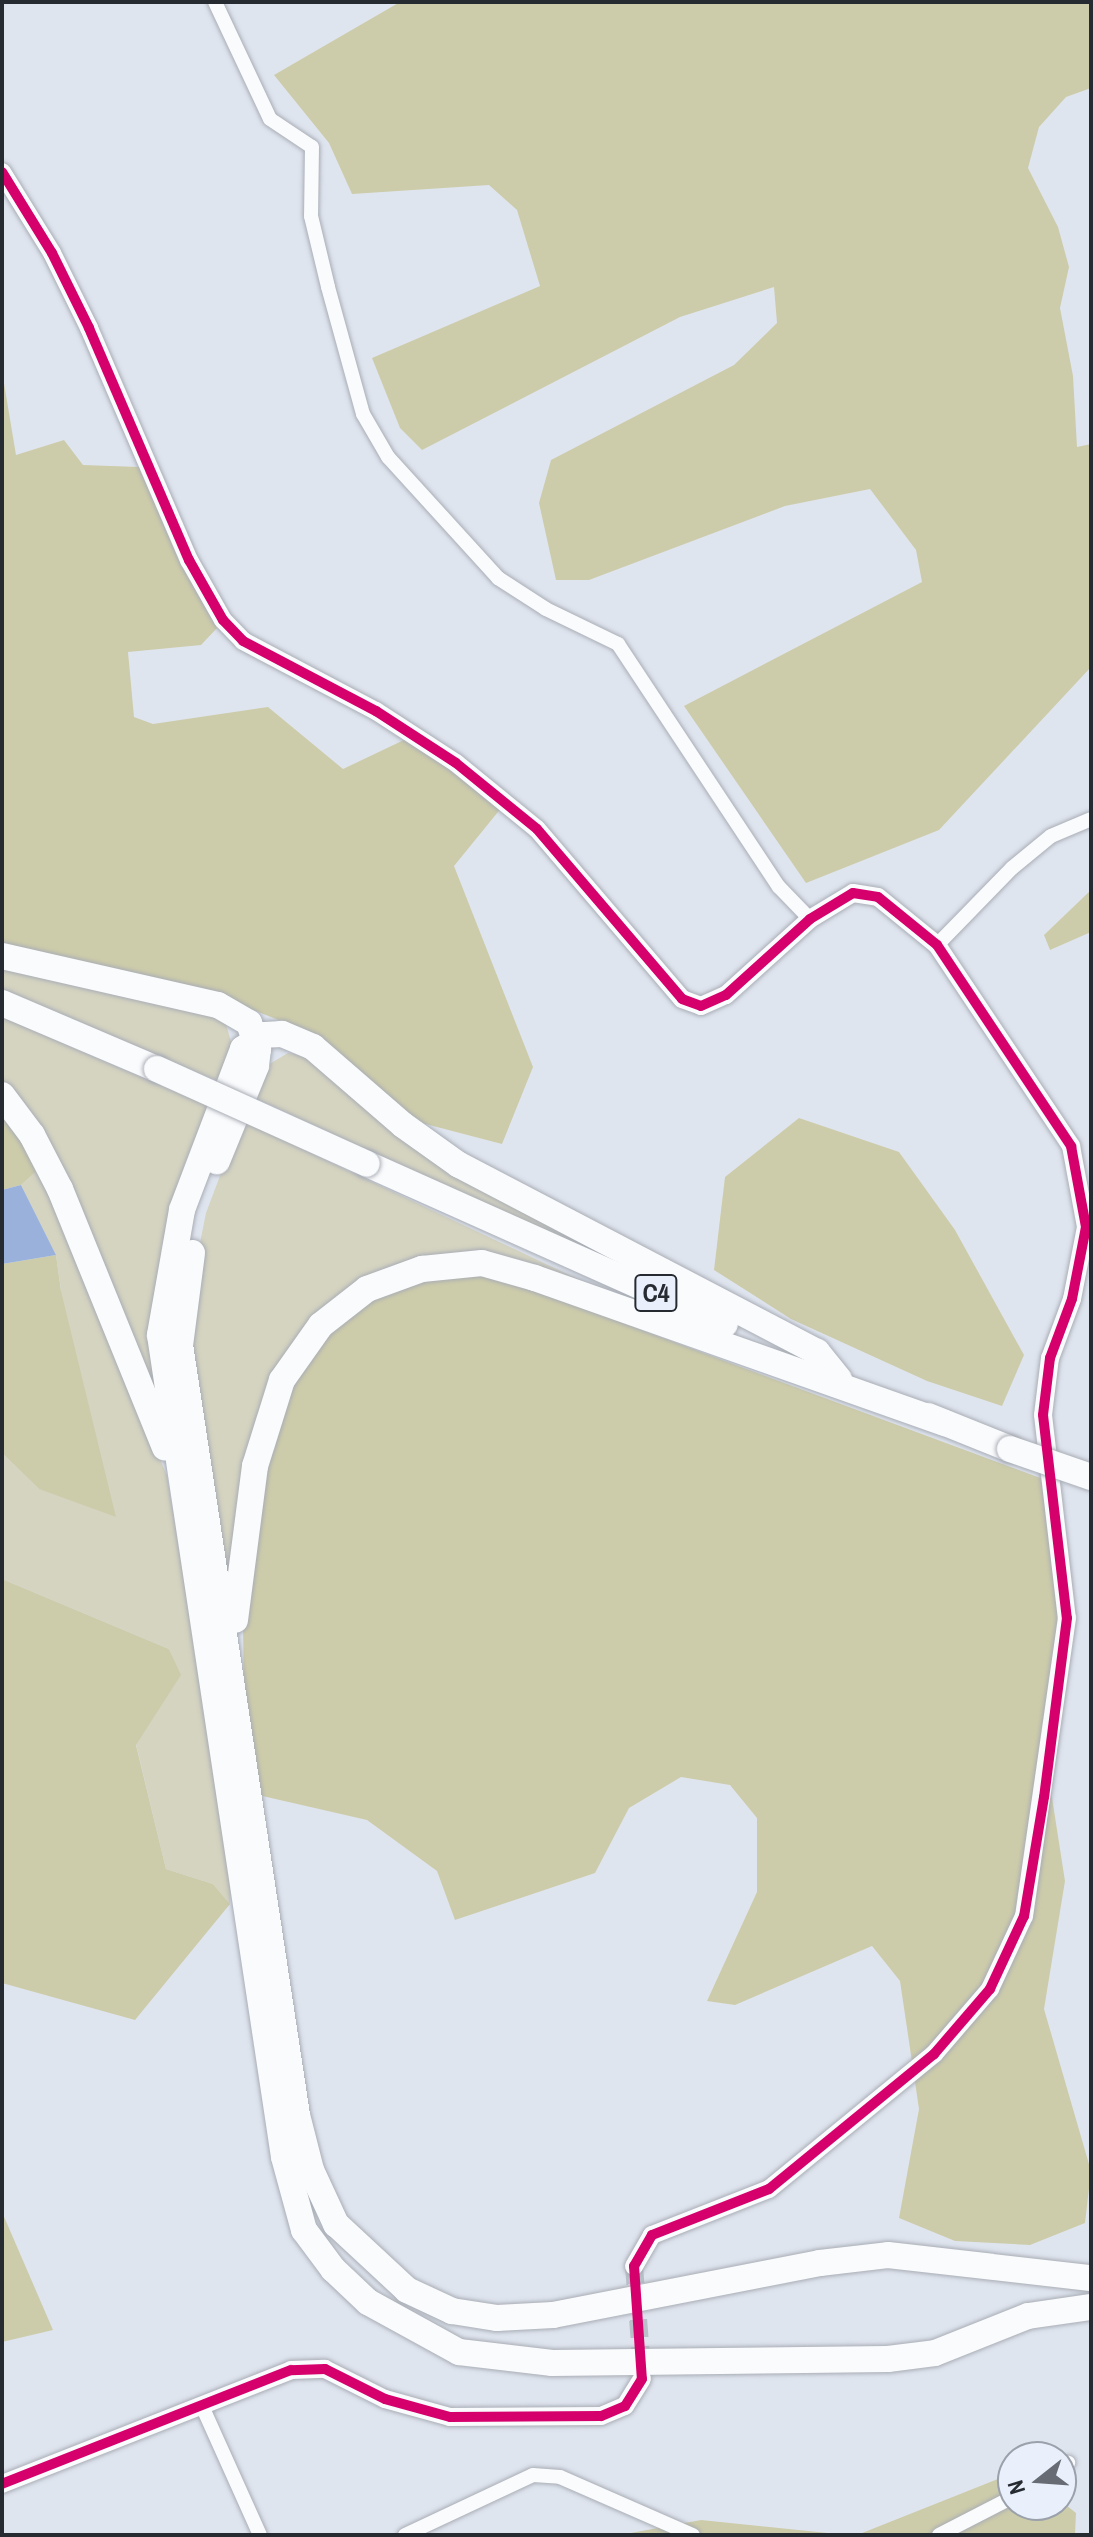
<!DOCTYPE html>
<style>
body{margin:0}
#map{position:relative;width:1093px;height:2537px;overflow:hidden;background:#dfe5ef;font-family:"Archivo Narrow",sans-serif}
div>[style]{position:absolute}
.green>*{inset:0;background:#d5d4c1}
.forest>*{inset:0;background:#cdccaa}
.water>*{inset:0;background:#9ab1db}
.tertiary-tunnel>*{height:18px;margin-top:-9px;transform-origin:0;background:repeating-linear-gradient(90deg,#bac0c9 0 18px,transparent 0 27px)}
.roads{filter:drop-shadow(0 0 2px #a9adb5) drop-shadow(0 0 2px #a9adb5)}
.minor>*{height:14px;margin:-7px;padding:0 7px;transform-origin:7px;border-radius:7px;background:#fafbfd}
.tertiary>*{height:18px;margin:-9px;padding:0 9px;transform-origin:9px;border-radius:9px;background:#fafbfd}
.motorway>*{height:26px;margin:-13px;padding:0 13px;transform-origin:13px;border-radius:13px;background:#fafbfd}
.bridges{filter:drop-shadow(0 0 2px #a9adb5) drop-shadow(0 0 2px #a9adb5)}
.motorway-bridge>*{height:26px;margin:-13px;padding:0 13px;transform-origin:13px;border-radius:13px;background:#fafbfd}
.cycleway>*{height:10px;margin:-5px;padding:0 5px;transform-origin:5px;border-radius:5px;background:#d6006c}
span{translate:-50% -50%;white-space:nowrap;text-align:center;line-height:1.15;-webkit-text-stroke:6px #e9f0fc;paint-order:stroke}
.shield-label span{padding:2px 6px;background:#e9f0fc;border:2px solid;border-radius:6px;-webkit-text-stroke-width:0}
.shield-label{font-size:26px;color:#262a31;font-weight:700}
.frame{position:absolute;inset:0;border:4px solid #262a31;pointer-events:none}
.north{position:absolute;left:997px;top:2441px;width:80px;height:80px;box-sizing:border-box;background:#e9f0fc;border:2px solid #9ba1ab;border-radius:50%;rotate:253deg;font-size:22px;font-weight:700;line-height:32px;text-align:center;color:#262a31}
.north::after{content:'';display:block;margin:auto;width:28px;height:36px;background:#676b74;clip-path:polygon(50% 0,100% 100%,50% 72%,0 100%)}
</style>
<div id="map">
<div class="green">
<i style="clip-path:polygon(2px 969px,187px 1006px,225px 1021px,232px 1045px,220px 1082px,2px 989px)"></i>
<i style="clip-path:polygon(2px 1017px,208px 1106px,184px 1166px,161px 1249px,160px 1398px,23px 1108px,2px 1081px)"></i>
<i style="clip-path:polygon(288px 1053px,306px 1056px,697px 1302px,251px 1096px,261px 1069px)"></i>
<i style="clip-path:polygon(241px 1120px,597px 1288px,227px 1589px,191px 1356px,195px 1268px,206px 1213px)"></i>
<i style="clip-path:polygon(39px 1169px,167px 1476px,232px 1858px,230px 1904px,213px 1884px,166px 1869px,136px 1744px,180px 1675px,169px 1649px,2px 1579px,2px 1453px,39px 1489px,61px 1290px,56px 1255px,21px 1185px)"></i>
</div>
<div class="forest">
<i style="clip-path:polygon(400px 2px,1091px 2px,1091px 88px,1066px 97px,1039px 127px,1028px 168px,1058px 227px,1069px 267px,1060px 308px,1073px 376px,1077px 447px,1091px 444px,1091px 667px,939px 830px,806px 883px,684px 706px,922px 582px,916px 550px,870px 489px,785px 506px,589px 580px,556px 580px,539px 503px,551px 460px,734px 365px,777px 323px,774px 287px,680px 317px,422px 450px,400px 428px,372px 358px,540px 286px,517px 210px,489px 185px,352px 194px,329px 143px,274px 75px)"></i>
<i style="clip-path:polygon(2px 371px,16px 455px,64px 440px,83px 465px,139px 467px,219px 626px,201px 645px,128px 652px,134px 717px,153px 724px,268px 707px,343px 769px,406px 739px,502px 807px,454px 866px,533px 1067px,502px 1144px,414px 1121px,329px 1049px,281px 1021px,226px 999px,2px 950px)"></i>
<i style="clip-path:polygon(1091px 890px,1091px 932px,1050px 950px,1044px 935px)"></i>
<i style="clip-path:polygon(2px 1112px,39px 1169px,21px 1185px,2px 1190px)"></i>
<i style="clip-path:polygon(799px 1118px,899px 1152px,955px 1230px,1024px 1355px,1002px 1406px,927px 1381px,791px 1319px,714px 1270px,725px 1177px)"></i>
<i style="clip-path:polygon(56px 1255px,61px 1291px,116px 1517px,39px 1489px,2px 1453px,2px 1264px)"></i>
<i style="clip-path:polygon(477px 1275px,507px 1280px,1043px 1479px,1059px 1607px,1043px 1740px,1065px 1881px,1044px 2009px,1091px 2171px,1085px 2223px,1030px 2245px,955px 2241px,899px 2218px,919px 2109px,900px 1981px,872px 1946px,735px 2005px,707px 2001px,757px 1892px,757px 1818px,730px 1785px,681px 1777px,629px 1808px,595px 1873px,455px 1920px,437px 1871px,367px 1820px,258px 1795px,244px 1702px,243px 1622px,265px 1468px,286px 1398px,309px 1354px,361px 1304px,407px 1281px)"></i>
<i style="clip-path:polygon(2px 1579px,169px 1649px,181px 1675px,136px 1745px,166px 1869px,213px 1884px,230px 1904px,135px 2020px,2px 1983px)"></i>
<i style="clip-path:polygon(2px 2212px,53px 2330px,2px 2342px)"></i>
<i style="clip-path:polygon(1013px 2473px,1013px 2505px,1061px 2501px,1076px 2513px,1075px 2535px,857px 2535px)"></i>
<i style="clip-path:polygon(701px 2520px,847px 2535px,620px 2535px)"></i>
</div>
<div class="water">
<i style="clip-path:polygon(21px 1185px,56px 1255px,2px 1264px,2px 1190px)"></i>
</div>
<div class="tertiary-tunnel">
<i style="left:634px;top:2266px;width:105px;rotate:85.6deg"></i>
</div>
<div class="roads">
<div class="minor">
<i style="left:215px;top:2px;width:129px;rotate:64.8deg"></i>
<i style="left:270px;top:119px;width:50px;rotate:33.7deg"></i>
<i style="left:312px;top:147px;width:69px;rotate:90.8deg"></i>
<i style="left:311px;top:216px;width:73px;rotate:76.5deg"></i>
<i style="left:328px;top:287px;width:132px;rotate:74.6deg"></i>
<i style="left:363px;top:414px;width:50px;rotate:59.8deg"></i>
<i style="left:388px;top:457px;width:164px;rotate:47.7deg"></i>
<i style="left:498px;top:578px;width:57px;rotate:32.9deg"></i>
<i style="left:546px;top:609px;width:80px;rotate:25.9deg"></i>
<i style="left:618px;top:644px;width:291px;rotate:56.5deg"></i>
<i style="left:779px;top:887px;width:45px;rotate:45.9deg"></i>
<i style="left:937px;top:945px;width:107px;rotate:-45.8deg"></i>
<i style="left:1012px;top:868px;width:50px;rotate:-39.4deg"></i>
<i style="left:1051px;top:836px;width:43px;rotate:-23deg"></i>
<i style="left:202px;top:2406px;width:141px;rotate:65.8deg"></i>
<i style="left:1061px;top:2468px;width:9px;rotate:-36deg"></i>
<i style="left:405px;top:2535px;width:141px;rotate:-25.1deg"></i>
<i style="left:533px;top:2475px;width:27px;rotate:4deg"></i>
<i style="left:560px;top:2477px;width:145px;rotate:23.6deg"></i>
<i style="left:939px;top:2535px;width:83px;rotate:-27.2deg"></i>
</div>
<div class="tertiary">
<i style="left:2px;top:172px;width:95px;rotate:58.3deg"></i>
<i style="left:52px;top:253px;width:84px;rotate:63.7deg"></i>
<i style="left:89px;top:328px;width:253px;rotate:66.7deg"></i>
<i style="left:189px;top:560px;width:69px;rotate:60.5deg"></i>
<i style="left:223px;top:620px;width:29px;rotate:46deg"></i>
<i style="left:243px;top:641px;width:150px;rotate:27.8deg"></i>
<i style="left:376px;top:711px;width:95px;rotate:33deg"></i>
<i style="left:456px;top:763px;width:104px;rotate:39.2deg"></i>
<i style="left:537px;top:829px;width:223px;rotate:49.5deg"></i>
<i style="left:682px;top:999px;width:20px;rotate:20deg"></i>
<i style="left:701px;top:1006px;width:27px;rotate:-24deg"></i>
<i style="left:726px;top:995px;width:113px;rotate:-42.1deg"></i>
<i style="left:810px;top:919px;width:50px;rotate:-31.2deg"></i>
<i style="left:853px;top:893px;width:25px;rotate:9deg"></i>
<i style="left:878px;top:897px;width:76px;rotate:39.1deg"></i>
<i style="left:937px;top:945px;width:242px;rotate:56.3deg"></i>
<i style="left:1071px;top:1146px;width:82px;rotate:79.5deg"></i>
<i style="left:1086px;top:1227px;width:73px;rotate:101deg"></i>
<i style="left:1072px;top:1299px;width:63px;rotate:110.4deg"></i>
<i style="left:1050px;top:1358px;width:57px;rotate:97deg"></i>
<i style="left:1043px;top:1415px;width:204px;rotate:83.3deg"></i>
<i style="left:1067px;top:1618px;width:301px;rotate:98.2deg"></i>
<i style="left:1024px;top:1916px;width:81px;rotate:115deg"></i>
<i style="left:990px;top:1989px;width:86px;rotate:130.7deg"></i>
<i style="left:934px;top:2054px;width:213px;rotate:140.7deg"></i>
<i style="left:769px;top:2189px;width:126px;rotate:158.5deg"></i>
<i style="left:652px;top:2235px;width:36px;rotate:120deg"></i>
<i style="left:2px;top:2484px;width:311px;rotate:-21.5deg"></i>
<i style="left:291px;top:2370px;width:34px;rotate:-2deg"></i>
<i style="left:325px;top:2369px;width:67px;rotate:26.6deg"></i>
<i style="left:385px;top:2399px;width:67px;rotate:15.5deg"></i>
<i style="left:450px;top:2417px;width:151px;rotate:-0.4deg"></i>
<i style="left:601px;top:2416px;width:26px;rotate:-23deg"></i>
<i style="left:625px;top:2406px;width:32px;rotate:-58deg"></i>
</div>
<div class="motorway">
<i style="left:2px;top:956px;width:221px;rotate:12.8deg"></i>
<i style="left:218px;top:1005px;width:36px;rotate:30deg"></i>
<i style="left:249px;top:1023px;width:28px;rotate:71deg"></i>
<i style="left:258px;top:1049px;width:17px;rotate:97deg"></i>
<i style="left:256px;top:1066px;width:103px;rotate:112.3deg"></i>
<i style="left:2px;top:1003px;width:168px;rotate:23.1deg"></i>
<i style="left:2px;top:1095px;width:50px;rotate:53.1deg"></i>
<i style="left:32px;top:1135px;width:61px;rotate:62.6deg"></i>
<i style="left:60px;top:1189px;width:279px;rotate:67.9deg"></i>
<i style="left:367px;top:1164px;width:392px;rotate:24.1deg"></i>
<i style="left:192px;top:1253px;width:93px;rotate:97.4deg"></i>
<i style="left:180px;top:1345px;width:779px;rotate:81.36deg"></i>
<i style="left:297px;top:2115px;width:57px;rotate:75.7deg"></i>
<i style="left:311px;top:2170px;width:60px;rotate:65.2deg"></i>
<i style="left:336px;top:2224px;width:97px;rotate:42.9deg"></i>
<i style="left:407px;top:2290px;width:50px;rotate:25deg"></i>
<i style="left:452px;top:2311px;width:46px;rotate:8.8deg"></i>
<i style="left:497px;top:2318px;width:56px;rotate:-3.1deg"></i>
<i style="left:553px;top:2315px;width:272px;rotate:-11deg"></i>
<i style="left:820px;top:2263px;width:68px;rotate:-6.7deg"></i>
<i style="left:888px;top:2255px;width:204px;rotate:6.5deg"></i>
<i style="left:839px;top:1379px;width:35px;rotate:-129deg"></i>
<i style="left:817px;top:1352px;width:404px;rotate:-152.4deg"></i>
<i style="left:459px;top:1165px;width:69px;rotate:-144.5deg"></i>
<i style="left:403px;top:1125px;width:119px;rotate:-139.1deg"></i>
<i style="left:313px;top:1047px;width:34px;rotate:-157deg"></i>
<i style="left:282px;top:1034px;width:17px;rotate:177deg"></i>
<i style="left:265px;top:1035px;width:26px;rotate:148deg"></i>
<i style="left:243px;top:1049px;width:172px;rotate:110.8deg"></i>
<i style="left:182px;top:1210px;width:127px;rotate:100deg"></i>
<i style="left:160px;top:1335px;width:831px;rotate:81.42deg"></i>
<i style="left:284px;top:2157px;width:76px;rotate:74.7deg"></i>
<i style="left:304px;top:2230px;width:49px;rotate:53.4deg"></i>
<i style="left:333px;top:2269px;width:48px;rotate:43.3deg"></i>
<i style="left:368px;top:2302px;width:104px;rotate:28.8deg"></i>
<i style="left:459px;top:2352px;width:94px;rotate:6.7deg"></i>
<i style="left:552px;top:2363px;width:336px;rotate:-0.7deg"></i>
<i style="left:888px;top:2359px;width:47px;rotate:-7.3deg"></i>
<i style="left:935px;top:2353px;width:100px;rotate:-21.7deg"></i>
<i style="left:1028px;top:2316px;width:64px;rotate:-8.1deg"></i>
<i style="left:928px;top:1416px;width:88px;rotate:21.9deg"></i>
<i style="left:235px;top:1620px;width:155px;rotate:-82.6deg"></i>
<i style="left:255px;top:1466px;width:90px;rotate:-72.6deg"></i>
<i style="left:282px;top:1380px;width:67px;rotate:-54.7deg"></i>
<i style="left:321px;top:1325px;width:58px;rotate:-38deg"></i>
<i style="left:367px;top:1289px;width:59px;rotate:-20deg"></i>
<i style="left:422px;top:1269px;width:60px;rotate:-5.7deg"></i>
<i style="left:482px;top:1263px;width:55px;rotate:15.8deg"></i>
<i style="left:535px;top:1278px;width:434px;rotate:19.5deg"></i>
</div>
</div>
<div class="bridges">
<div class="motorway-bridge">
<i style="left:157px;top:1069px;width:230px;rotate:24.3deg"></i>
<i style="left:1010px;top:1449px;width:86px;rotate:19.1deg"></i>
</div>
</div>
<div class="cycleway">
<i style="left:2px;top:172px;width:95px;rotate:58.3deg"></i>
<i style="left:52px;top:253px;width:84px;rotate:63.7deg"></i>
<i style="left:89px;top:328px;width:253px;rotate:66.7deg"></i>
<i style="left:189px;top:560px;width:69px;rotate:60.5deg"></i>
<i style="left:223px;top:620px;width:29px;rotate:46deg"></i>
<i style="left:243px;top:641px;width:150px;rotate:27.8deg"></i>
<i style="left:376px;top:711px;width:95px;rotate:33deg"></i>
<i style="left:456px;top:763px;width:104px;rotate:39.2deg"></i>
<i style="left:537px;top:829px;width:223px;rotate:49.5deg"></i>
<i style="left:682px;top:999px;width:20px;rotate:20deg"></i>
<i style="left:701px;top:1006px;width:27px;rotate:-24deg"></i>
<i style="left:726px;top:995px;width:113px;rotate:-42.1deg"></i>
<i style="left:810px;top:919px;width:50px;rotate:-31.2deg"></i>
<i style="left:853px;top:893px;width:25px;rotate:9deg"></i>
<i style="left:878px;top:897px;width:76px;rotate:39.1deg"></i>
<i style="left:937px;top:945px;width:242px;rotate:56.3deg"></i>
<i style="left:1071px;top:1146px;width:82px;rotate:79.5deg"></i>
<i style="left:1086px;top:1227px;width:73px;rotate:101deg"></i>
<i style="left:1072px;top:1299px;width:63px;rotate:110.4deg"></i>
<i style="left:1050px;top:1358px;width:57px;rotate:97deg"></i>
<i style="left:1043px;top:1415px;width:204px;rotate:83.3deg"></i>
<i style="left:1067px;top:1618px;width:180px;rotate:97.3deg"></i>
<i style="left:1044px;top:1797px;width:121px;rotate:99.5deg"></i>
<i style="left:1024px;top:1916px;width:81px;rotate:115deg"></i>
<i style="left:990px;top:1989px;width:86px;rotate:130.7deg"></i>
<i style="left:934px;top:2054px;width:213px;rotate:140.7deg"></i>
<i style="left:769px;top:2189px;width:126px;rotate:158.5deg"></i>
<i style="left:652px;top:2235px;width:36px;rotate:120deg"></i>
<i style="left:634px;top:2266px;width:113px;rotate:86deg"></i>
<i style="left:642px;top:2379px;width:32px;rotate:122deg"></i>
<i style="left:625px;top:2406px;width:26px;rotate:157deg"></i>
<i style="left:601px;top:2416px;width:151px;rotate:179.6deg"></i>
<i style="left:450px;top:2417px;width:67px;rotate:-164.5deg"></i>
<i style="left:385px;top:2399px;width:67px;rotate:-153.4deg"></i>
<i style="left:325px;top:2369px;width:34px;rotate:178deg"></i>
<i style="left:291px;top:2370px;width:311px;rotate:158.5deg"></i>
</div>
<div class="shield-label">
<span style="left:656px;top:1293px">C4</span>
</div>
<div class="frame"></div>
<div class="north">N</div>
</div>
